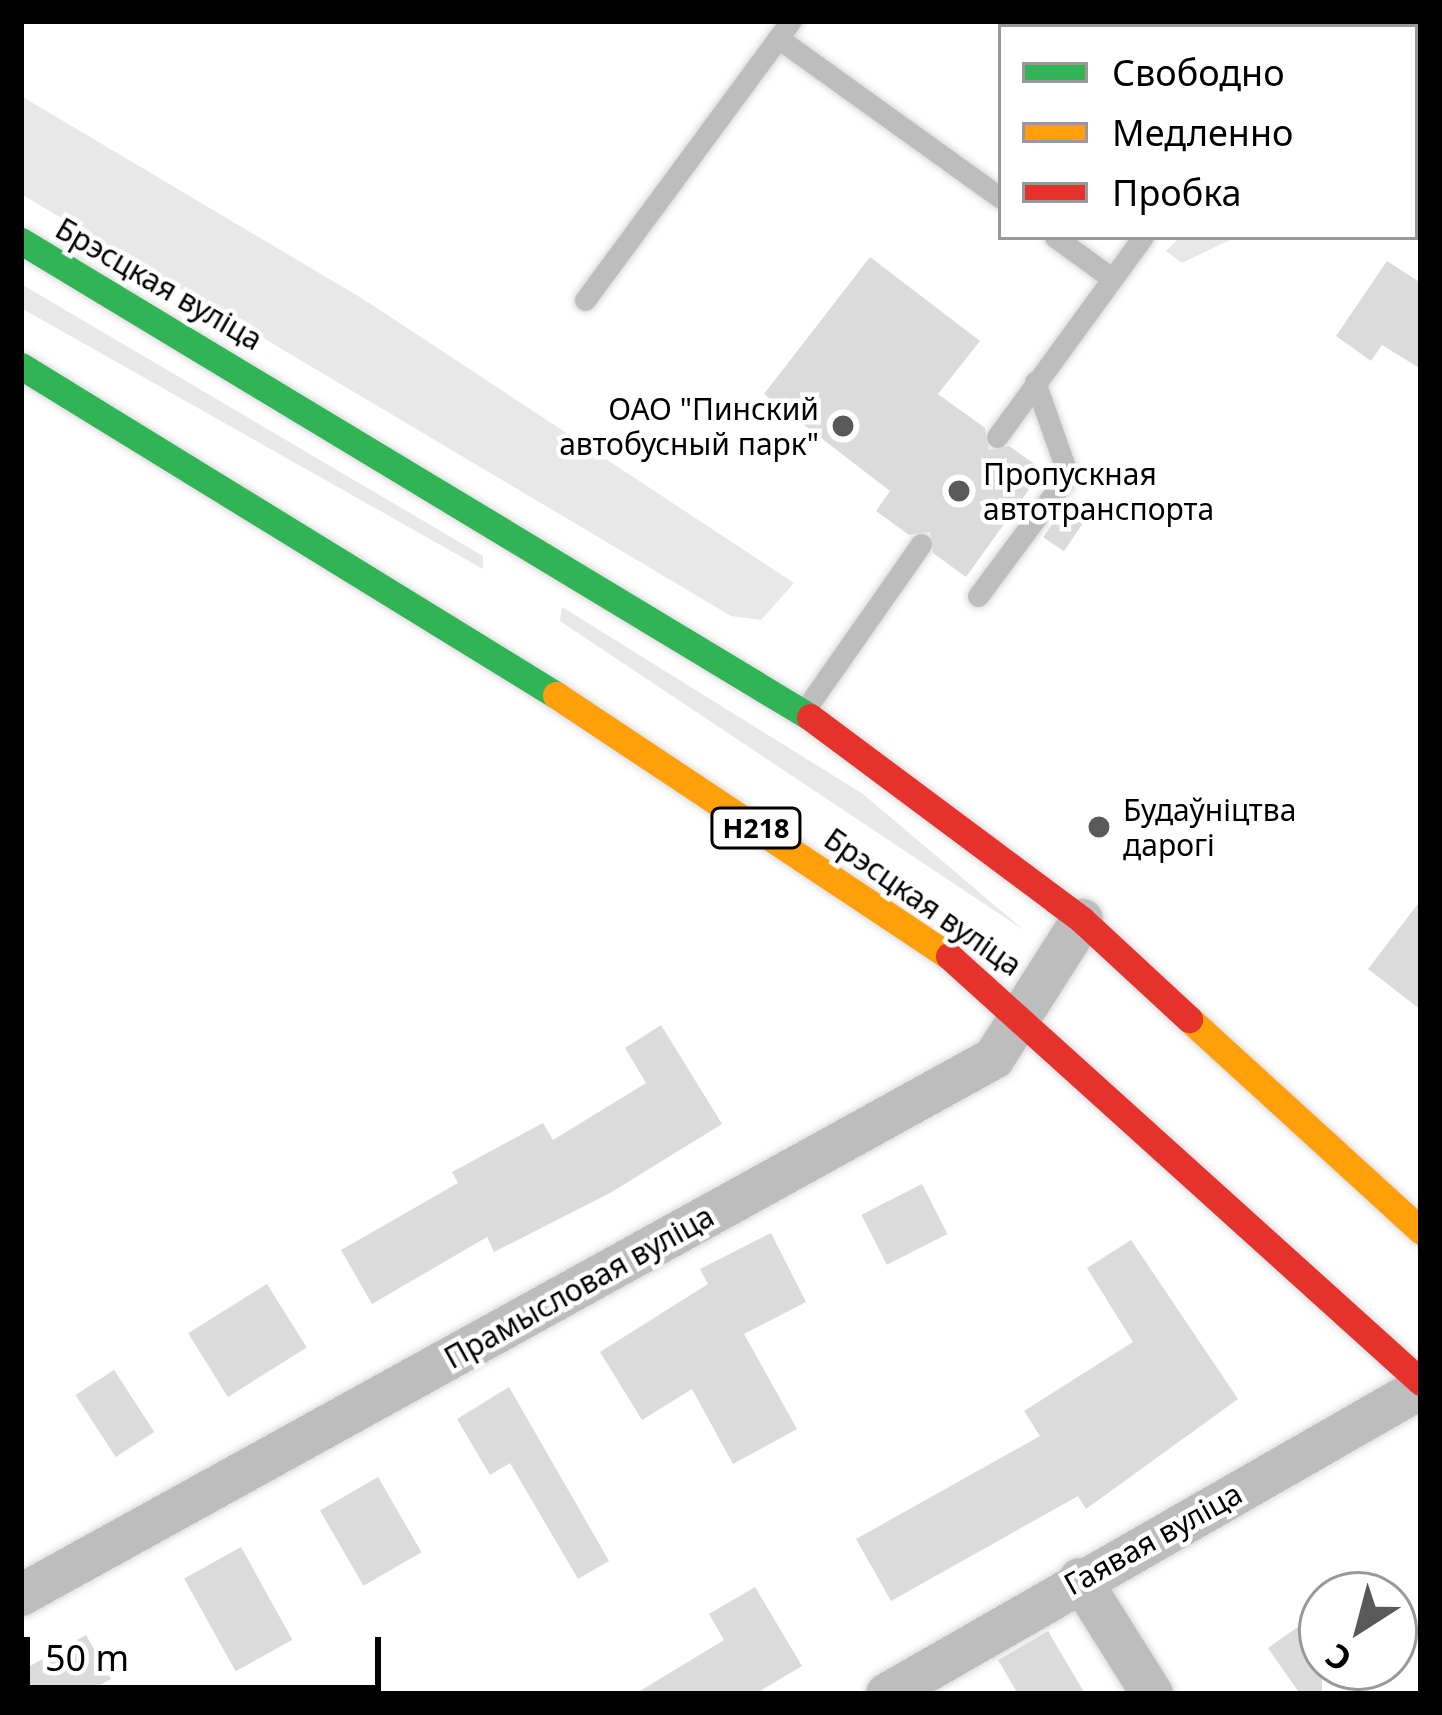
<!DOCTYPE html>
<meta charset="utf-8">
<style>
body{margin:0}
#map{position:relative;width:1442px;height:1715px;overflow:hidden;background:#fff;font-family:"Noto Sans",sans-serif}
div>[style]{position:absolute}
.green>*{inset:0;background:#e8e8e8}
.building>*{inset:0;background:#dbdbdb;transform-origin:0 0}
.roads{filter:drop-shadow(0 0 3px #dbdbdb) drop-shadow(0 0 3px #dbdbdb)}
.lane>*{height:21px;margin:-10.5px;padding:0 10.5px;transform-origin:10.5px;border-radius:10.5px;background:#bdbdbd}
.street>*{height:42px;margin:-21px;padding:0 21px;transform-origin:21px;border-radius:21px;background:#bdbdbd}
.fast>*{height:27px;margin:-13.5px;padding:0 13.5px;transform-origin:13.5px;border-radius:13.5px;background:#30b455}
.slow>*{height:27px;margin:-13.5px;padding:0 13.5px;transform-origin:13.5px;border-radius:13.5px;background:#ff9f0a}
.jam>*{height:27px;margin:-13.5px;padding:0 13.5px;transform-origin:13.5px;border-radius:13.5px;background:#e5322d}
.dots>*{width:33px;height:33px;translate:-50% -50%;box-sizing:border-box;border:6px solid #fff;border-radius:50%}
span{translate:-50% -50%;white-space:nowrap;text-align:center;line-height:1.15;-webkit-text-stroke:9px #fff;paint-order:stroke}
.shield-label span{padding:3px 9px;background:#fff;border:3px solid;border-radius:9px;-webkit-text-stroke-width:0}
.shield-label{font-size:27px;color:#000;font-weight:700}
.street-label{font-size:30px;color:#000}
.poi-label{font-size:30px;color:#000}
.right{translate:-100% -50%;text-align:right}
.left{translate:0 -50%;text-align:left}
.frame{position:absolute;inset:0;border:24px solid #000;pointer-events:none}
.legend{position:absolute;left:998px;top:24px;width:420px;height:216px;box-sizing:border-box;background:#fff;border:3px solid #999;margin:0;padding:15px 21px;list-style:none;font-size:36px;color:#000}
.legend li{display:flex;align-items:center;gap:24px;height:60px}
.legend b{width:60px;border:3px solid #999}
.north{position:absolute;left:1298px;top:1571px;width:120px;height:120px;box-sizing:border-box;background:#fff;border:3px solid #999;border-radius:50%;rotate:216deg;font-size:33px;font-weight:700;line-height:48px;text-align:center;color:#000}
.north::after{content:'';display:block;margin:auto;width:42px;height:54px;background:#595959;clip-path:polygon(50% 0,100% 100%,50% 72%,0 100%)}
.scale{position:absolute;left:24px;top:1637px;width:357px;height:54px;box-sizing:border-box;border:6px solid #000;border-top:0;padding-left:15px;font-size:36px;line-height:42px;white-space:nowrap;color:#000;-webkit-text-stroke:9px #fff;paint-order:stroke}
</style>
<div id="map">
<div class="green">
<i style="clip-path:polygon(21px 96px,363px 299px,794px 583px,761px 620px,731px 616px,21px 194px)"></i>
<i style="clip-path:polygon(1180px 237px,1236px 237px,1182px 263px,1166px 251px)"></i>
<i style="clip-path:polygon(21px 284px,483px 556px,483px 569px,21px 308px)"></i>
<i style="clip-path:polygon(562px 607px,863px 794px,1025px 931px,560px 621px)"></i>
</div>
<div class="building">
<i style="clip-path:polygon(870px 257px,980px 341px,938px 394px,985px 428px,989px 450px,1009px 446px,1043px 470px,966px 577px,933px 553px,930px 532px,909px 535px,876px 511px,890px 491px,764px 394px)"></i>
<i style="clip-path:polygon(1387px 261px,1421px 283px,1421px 369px,1382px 345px,1371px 361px,1336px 336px)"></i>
<i style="left:1065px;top:505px;width:25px;height:39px;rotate:34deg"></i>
<i style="clip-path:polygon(1421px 900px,1421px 1010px,1368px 969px)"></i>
<i style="clip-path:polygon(661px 1025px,722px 1124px,610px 1193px,494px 1252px,487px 1237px,372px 1304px,341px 1250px,458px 1183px,452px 1172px,543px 1123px,553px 1140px,646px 1083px,625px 1048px)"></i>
<i style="left:922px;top:1184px;width:56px;height:68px;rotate:63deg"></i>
<i style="clip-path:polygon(771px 1233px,806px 1302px,744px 1334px,797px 1429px,733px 1464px,692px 1389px,642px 1420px,600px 1352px,708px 1284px,700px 1269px)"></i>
<i style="clip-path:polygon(1131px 1240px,1238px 1399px,1086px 1509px,1078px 1496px,891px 1601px,856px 1539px,1040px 1436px,1024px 1411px,1133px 1342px,1087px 1268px)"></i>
<i style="left:267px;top:1284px;width:75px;height:93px;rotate:58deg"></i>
<i style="left:114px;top:1370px;width:74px;height:46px;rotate:57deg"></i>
<i style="clip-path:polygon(509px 1387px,609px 1561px,578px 1579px,510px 1463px,490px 1475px,457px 1419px)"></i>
<i style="left:378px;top:1477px;width:87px;height:67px;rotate:60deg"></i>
<i style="left:241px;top:1547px;width:106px;height:65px;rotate:61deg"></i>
<i style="clip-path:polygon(755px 1587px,802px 1666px,755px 1694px,635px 1694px,724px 1640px,709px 1614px)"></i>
<i style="clip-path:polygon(1322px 1610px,1322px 1694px,1300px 1694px,1268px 1648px)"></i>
<i style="clip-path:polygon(1048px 1631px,1085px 1694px,1018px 1694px,998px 1660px)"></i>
<i style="clip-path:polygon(86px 1635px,111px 1679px,84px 1694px,21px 1694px,21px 1671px)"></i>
</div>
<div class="roads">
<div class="lane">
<i style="left:1388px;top:21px;width:11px;rotate:34deg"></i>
<i style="left:778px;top:38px;width:274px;rotate:35.7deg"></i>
<i style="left:1415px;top:40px;width:7px;rotate:34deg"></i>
<i style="left:1415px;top:143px;width:6px;rotate:-9deg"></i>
<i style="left:1055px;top:237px;width:68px;rotate:36deg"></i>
<i style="left:585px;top:300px;width:347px;rotate:-53.6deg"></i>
<i style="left:997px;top:437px;width:248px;rotate:-53.9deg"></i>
<i style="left:978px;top:596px;width:151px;rotate:-53.4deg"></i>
<i style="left:1068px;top:475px;width:99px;rotate:-109.5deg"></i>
<i style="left:807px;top:707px;width:199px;rotate:-55deg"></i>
</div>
<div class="street">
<i style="left:1080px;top:1579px;width:136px;rotate:57.9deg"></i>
<i style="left:21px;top:1595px;width:1111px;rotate:-28.89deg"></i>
<i style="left:994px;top:1058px;width:164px;rotate:-57.5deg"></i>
<i style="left:887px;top:1694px;width:615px;rotate:-29.81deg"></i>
</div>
<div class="fast">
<i style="left:21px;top:241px;width:921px;rotate:31.1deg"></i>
<i style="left:21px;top:366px;width:628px;rotate:31.59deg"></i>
</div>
<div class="slow">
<i style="left:556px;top:695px;width:472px;rotate:33.6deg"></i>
<i style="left:1189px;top:1019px;width:314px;rotate:42.4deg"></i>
</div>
<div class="jam">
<i style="left:810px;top:717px;width:339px;rotate:36.7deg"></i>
<i style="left:1082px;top:920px;width:146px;rotate:42.8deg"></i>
<i style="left:949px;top:956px;width:636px;rotate:42.07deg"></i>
</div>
</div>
<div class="dots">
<i style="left:843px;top:426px;background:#595959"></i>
<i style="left:959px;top:491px;background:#595959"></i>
<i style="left:1099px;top:827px;background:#595959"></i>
</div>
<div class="shield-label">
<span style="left:756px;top:828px">Н218</span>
</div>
<div class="street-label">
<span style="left:159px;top:284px;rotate:30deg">Брэсцкая вуліца</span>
<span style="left:923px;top:902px;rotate:35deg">Брэсцкая вуліца</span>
<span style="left:579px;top:1287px;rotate:-29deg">Прамысловая вуліца</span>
<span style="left:1153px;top:1539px;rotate:-29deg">Гаявая вуліца</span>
</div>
<div class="poi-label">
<span class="right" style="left:819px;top:426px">ОАО "Пинский<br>автобусный парк"</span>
<span class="left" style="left:983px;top:491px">Пропускная<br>автотранспорта</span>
<span class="left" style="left:1123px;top:827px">Будаўніцтва<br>дарогі</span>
</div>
<div class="frame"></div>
<ul class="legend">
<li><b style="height:15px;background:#30b455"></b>Свободно</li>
<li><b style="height:15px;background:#ff9f0a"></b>Медленно</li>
<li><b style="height:15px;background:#e5322d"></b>Пробка</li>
</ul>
<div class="north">С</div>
<div class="scale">50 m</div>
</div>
